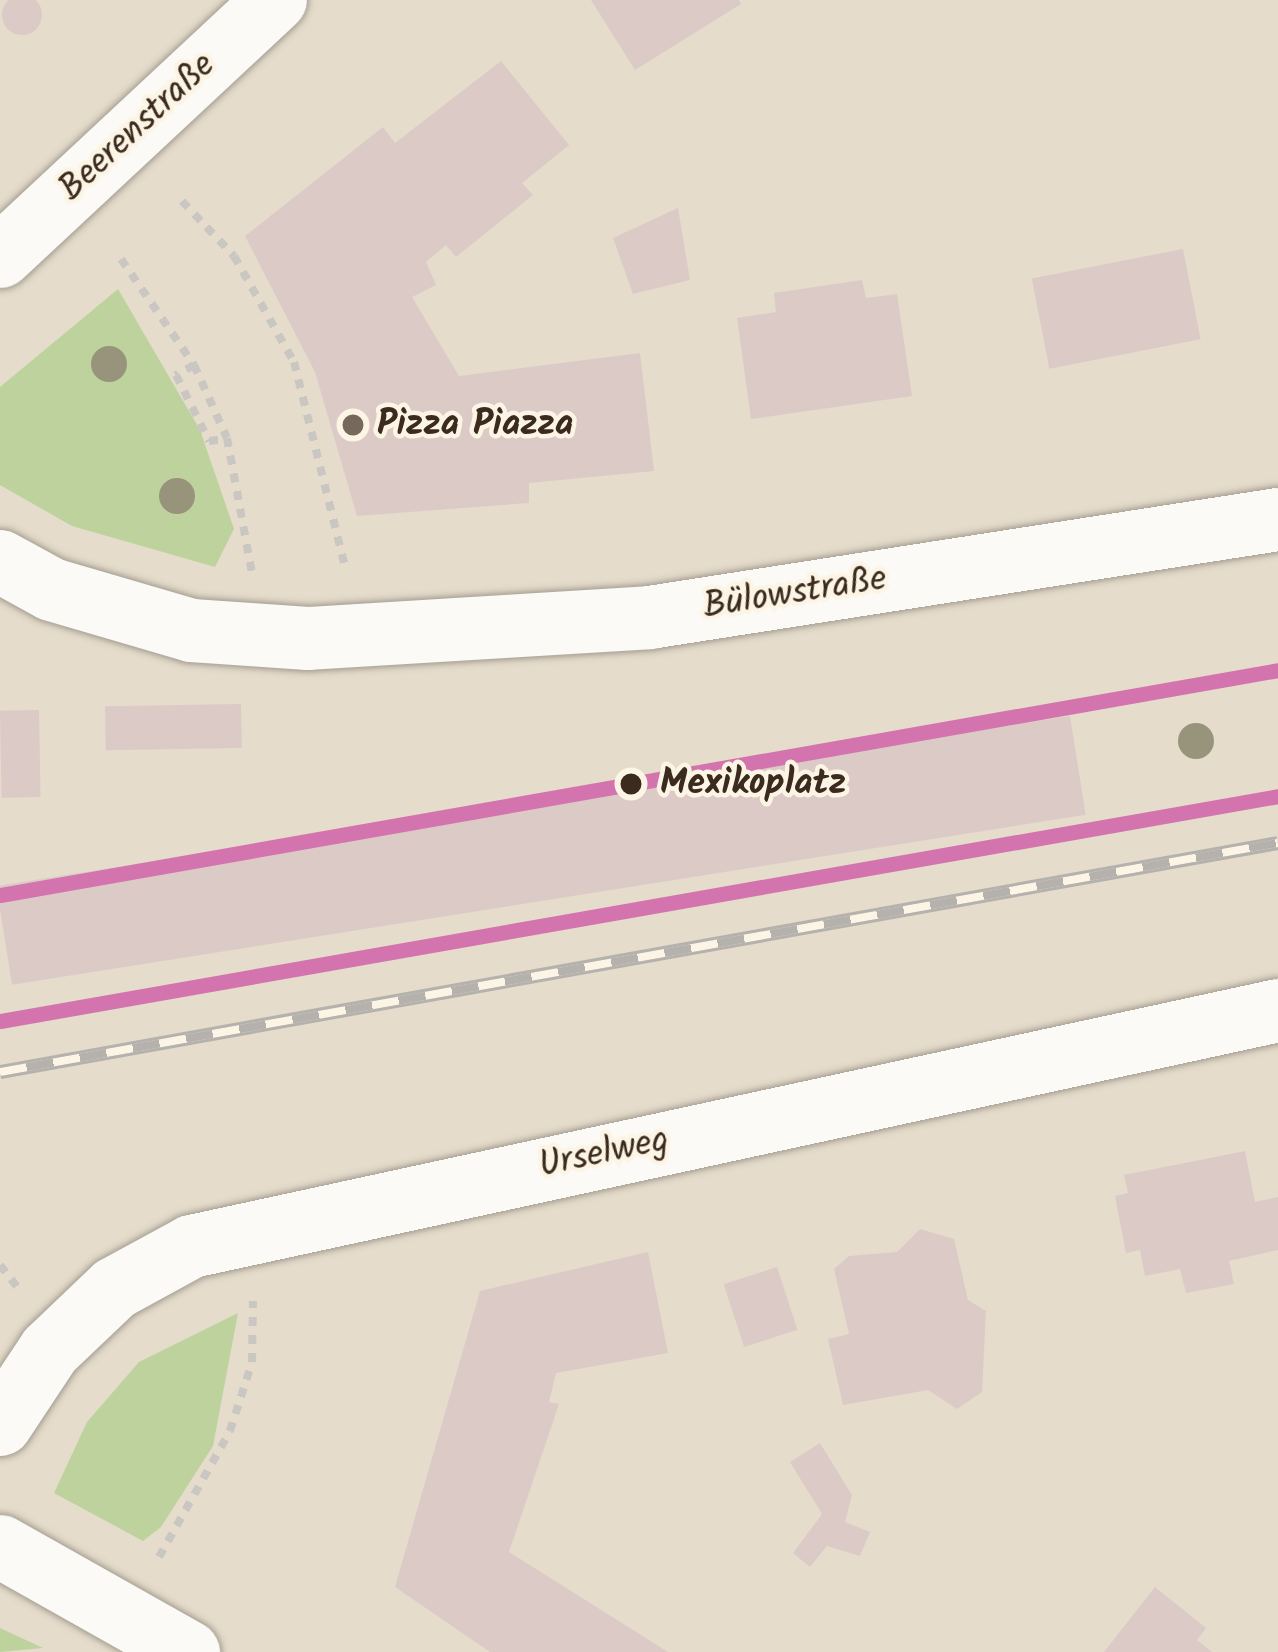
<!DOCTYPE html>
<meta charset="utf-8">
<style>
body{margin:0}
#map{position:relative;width:1278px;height:1652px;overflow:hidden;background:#e5dccb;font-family:Kalam,sans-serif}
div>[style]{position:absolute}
.green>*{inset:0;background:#bed29d}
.building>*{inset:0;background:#dccac7;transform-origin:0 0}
.round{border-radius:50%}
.path>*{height:8px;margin-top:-4px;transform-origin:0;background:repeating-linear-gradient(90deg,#cac7c2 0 9px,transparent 0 18px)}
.roads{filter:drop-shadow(0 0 3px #a49d91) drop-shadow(0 0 3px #a49d91)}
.minor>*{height:63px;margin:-31.5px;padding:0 31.5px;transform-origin:31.5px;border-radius:31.5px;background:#fbfaf7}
.rail>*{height:14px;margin-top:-7px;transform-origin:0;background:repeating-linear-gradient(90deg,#fcf5e5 0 27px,#b5b2ae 0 54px);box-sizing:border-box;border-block:3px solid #b5b2ae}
.rail-1>*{height:15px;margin:-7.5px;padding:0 7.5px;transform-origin:7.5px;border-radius:7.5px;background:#d474ae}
.trees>*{width:36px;height:36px;margin:-18px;border-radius:50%;background:#98947b}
.dots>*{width:33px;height:33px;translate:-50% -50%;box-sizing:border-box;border:6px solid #fcf5e5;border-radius:50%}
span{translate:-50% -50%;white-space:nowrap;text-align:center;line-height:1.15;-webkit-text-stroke:9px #fcf5e5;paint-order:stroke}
.street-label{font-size:36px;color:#3b2a1e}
.poi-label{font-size:36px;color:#3b2a1e;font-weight:700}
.left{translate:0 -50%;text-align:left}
.stop-label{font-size:36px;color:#3b2a1e;font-weight:700}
</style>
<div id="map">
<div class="green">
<i style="clip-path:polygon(118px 289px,200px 430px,234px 529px,215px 567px,72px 526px,0 485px,0 387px)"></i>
<i style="clip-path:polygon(238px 1313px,213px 1446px,161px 1527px,143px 1541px,54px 1493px,87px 1422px,139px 1362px)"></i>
<i style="clip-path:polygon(0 1628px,43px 1648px,0 1652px)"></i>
</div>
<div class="building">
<i class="round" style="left:2px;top:-5px;width:40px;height:40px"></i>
<i style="clip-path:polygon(591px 0,739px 0,741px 4px,635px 70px)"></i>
<i style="clip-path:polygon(501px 61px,569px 145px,522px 183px,533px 195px,456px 257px,446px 245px,426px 262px,436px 285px,412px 297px,459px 376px,640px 353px,654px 471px,529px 483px,529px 503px,357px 516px,315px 372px,245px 236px,383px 127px,395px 143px)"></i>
<i style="clip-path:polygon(678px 208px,690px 280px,633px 294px,613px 238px)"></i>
<i style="left:1183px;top:249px;width:92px;height:154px;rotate:79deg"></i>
<i style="clip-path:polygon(862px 280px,866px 298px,897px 294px,912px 396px,751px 419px,737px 318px,776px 312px,774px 293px)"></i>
<i style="left:241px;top:704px;width:44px;height:136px;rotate:89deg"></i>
<i style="left:39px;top:710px;width:87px;height:39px;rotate:89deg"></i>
<i style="left:1070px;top:716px;width:100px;height:1087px;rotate:81deg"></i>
<i style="clip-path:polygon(1245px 1151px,1255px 1202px,1278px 1197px,1278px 1250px,1229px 1261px,1234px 1284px,1186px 1293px,1180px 1269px,1145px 1276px,1140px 1250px,1126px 1253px,1115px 1196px,1128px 1193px,1124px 1175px)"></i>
<i style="clip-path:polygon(920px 1229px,954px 1239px,968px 1300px,986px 1311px,982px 1392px,957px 1409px,928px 1390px,843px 1405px,828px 1339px,849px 1334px,834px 1269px,849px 1256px,897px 1252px)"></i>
<i style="clip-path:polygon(648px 1252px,668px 1353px,556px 1373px,549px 1402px,559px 1404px,509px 1552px,668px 1652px,490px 1652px,395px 1587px,480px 1291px)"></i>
<i style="left:777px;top:1267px;width:66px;height:56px;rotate:72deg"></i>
<i style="clip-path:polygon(820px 1443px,852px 1495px,845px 1522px,870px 1532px,860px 1556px,827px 1546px,810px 1567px,793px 1553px,822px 1514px,790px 1462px)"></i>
<i style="clip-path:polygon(1155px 1587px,1206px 1628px,1197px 1640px,1212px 1652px,1104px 1652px)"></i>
</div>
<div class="path">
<i style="left:182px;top:201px;width:76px;rotate:46.6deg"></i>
<i style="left:234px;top:256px;width:122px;rotate:60.5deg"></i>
<i style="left:294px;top:362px;width:215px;rotate:76deg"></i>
<i style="left:121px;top:259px;width:129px;rotate:55.4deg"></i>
<i style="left:194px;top:365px;width:80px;rotate:65.7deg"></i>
<i style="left:227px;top:438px;width:137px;rotate:79.5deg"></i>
<i style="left:194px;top:365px;width:21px;rotate:151deg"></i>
<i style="left:176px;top:375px;width:74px;rotate:63.4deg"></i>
<i style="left:209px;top:441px;width:17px;rotate:-7deg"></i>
<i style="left:0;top:1265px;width:33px;rotate:52deg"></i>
<i style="left:159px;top:1557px;width:145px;rotate:-60.6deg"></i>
<i style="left:230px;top:1431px;width:72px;rotate:-72.3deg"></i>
<i style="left:252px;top:1362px;width:61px;rotate:-89.1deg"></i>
</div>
<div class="roads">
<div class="minor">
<i style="left:0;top:256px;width:376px;rotate:-43deg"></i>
<i style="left:0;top:561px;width:58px;rotate:28.8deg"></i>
<i style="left:51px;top:589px;width:146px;rotate:16.3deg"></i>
<i style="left:191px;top:630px;width:117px;rotate:3.9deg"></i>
<i style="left:308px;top:638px;width:342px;rotate:-3.5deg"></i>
<i style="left:649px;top:617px;width:637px;rotate:-8.86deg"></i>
<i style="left:0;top:1424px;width:89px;rotate:-56.5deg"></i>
<i style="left:49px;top:1350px;width:90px;rotate:-43.6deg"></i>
<i style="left:114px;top:1288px;width:88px;rotate:-28.6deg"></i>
<i style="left:191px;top:1246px;width:1112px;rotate:-12.25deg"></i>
<i style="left:0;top:1546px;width:216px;rotate:29.4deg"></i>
</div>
</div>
<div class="rail">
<i style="left:0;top:1072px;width:1298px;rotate:-10.16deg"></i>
</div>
<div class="rail-1">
<i style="left:0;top:895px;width:1298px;rotate:-9.98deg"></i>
<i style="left:0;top:1021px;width:1298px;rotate:-9.98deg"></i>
</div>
<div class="trees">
<i style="left:109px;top:364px"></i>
<i style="left:177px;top:496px"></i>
<i style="left:1196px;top:741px"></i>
</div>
<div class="dots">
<i style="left:353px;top:425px;background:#76685b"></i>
<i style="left:631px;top:784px;background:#3b2a1e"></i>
</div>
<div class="street-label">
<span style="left:138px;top:128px;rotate:-43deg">Beerenstraße</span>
<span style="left:795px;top:594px;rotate:-9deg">Bülowstraße</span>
<span style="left:604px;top:1154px;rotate:-12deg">Urselweg</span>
</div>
<div class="poi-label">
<span class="left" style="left:377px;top:425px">Pizza Piazza</span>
</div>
<div class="stop-label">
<span class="left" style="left:660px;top:784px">Mexikoplatz</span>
</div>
</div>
